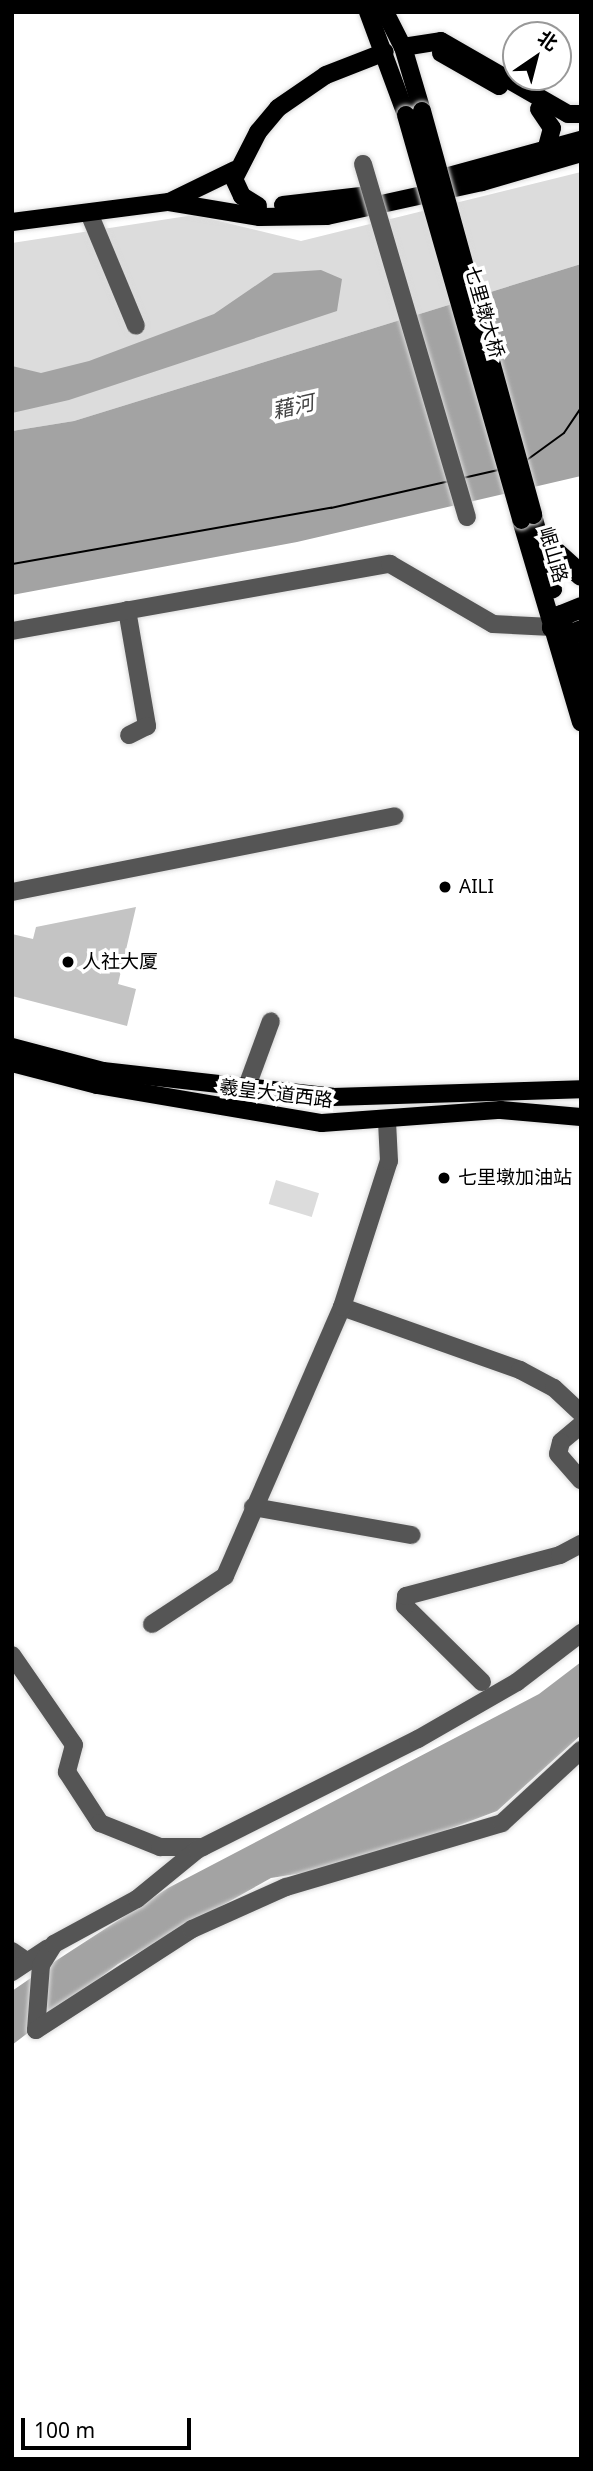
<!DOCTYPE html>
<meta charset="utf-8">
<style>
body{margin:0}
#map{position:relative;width:593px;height:2471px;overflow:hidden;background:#fff;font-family:"Noto Sans","Noto Sans SC",sans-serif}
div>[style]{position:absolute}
.green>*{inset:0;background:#dcdcdc;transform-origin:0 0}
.water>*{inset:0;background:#a3a3a3}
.building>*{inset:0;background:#c4c4c4}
.roads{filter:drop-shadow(0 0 2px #dbdbdb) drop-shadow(0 0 2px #dbdbdb)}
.minor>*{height:18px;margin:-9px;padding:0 9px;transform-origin:9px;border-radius:9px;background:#555}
.major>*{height:18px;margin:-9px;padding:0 9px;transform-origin:9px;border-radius:9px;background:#000}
.highway>*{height:21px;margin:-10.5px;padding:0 10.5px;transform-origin:10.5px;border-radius:10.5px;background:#000}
.tram>*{height:2px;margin:-1px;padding:0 1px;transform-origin:1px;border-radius:1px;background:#000}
.bridges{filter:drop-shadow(0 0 2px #dbdbdb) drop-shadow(0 0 2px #dbdbdb)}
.minor-bridge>*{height:18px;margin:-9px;padding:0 9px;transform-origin:9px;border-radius:9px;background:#555}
.major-bridge>*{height:18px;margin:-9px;padding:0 9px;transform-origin:9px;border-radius:9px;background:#000}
.dots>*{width:19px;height:19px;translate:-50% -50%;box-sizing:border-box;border:4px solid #fff;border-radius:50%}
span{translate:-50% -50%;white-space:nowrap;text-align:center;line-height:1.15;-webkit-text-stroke:7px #fff;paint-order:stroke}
.street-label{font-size:19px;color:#000}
.poi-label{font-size:19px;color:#000}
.left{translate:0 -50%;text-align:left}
.water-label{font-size:21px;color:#444;font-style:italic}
.frame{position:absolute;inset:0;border:14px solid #000;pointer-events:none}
.north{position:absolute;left:502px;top:21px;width:70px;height:70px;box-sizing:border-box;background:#fff;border:2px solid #999;border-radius:50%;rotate:35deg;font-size:19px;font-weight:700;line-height:28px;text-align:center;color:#000}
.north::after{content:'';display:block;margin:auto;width:24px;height:32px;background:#000;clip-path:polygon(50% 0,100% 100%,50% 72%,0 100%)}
.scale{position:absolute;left:21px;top:2418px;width:170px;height:32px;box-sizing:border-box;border:4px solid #000;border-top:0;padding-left:9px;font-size:21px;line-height:24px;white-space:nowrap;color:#000;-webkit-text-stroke:5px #fff;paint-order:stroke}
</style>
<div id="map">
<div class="green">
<i style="clip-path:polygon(581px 172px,581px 264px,74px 421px,12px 431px,12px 243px,194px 215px,301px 241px)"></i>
<i style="left:276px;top:1180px;width:45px;height:25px;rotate:17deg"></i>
</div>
<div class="water">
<i style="clip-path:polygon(581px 264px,581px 476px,297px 542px,12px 595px,12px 431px,74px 421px)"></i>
<i style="clip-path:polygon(321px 270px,342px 279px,337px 311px,69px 400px,12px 413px,12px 366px,41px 373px,89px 361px,214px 314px,274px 273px)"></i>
<i style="clip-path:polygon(581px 1662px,581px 1735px,497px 1811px,354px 1865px,271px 1878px,118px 1964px,12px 2045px,12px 1991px,57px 1960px,168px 1888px,539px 1694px)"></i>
</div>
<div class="building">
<i style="clip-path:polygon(136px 907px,118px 984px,136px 989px,127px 1026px,12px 996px,12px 934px,33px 939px,36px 927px)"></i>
</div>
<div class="roads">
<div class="minor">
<i style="left:89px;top:213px;width:122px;rotate:67.4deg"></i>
<i style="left:127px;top:610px;width:118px;rotate:80.2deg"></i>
<i style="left:147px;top:726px;width:20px;rotate:153deg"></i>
<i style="left:12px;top:631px;width:384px;rotate:-10.1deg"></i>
<i style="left:390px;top:564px;width:119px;rotate:30.2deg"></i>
<i style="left:493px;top:624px;width:59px;rotate:2.9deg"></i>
<i style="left:12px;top:892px;width:390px;rotate:-11.2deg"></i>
<i style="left:246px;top:1089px;width:72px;rotate:-69.8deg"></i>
<i style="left:342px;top:1307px;width:189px;rotate:19.5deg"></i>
<i style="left:520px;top:1370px;width:38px;rotate:28deg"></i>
<i style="left:554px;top:1388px;width:37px;rotate:43deg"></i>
<i style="left:581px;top:1425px;width:26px;rotate:140deg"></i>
<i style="left:561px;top:1442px;width:12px;rotate:104deg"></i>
<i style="left:558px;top:1454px;width:35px;rotate:49deg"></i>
<i style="left:253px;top:1507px;width:161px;rotate:10deg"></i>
<i style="left:152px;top:1624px;width:87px;rotate:-33.3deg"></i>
<i style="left:225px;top:1576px;width:293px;rotate:-66.5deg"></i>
<i style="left:342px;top:1307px;width:153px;rotate:-72.2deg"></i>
<i style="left:389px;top:1161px;width:40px;rotate:-92.9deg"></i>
<i style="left:12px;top:1655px;width:109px;rotate:55.4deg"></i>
<i style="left:74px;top:1745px;width:28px;rotate:105deg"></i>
<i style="left:67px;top:1772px;width:61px;rotate:57.1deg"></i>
<i style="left:100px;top:1823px;width:65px;rotate:21.8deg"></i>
<i style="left:160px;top:1847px;width:43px"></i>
<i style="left:482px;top:1682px;width:108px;rotate:-135.4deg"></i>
<i style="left:405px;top:1606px;width:10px;rotate:-84deg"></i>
<i style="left:406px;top:1596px;width:159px;rotate:-14.9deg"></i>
<i style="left:560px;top:1555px;width:24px;rotate:-28deg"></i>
<i style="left:12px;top:1951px;width:19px;rotate:35deg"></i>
<i style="left:12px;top:1972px;width:43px;rotate:-33.7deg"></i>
<i style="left:36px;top:2030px;width:65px;rotate:-85.6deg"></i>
<i style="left:41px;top:1965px;width:25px;rotate:-58deg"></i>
<i style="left:54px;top:1944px;width:94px;rotate:-28.5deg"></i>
<i style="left:137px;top:1899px;width:77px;rotate:-39.2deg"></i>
<i style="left:197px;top:1850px;width:247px;rotate:-26.7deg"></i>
<i style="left:418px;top:1739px;width:114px;rotate:-29.9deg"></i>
<i style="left:517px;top:1682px;width:81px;rotate:-37.4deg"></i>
<i style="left:36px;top:2030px;width:186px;rotate:-32.9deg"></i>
<i style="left:192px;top:1929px;width:103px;rotate:-24.1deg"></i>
<i style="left:286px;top:1887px;width:225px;rotate:-16.5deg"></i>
<i style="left:502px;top:1823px;width:108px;rotate:-42.7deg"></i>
</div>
<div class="major">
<i style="left:368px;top:12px;width:110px;rotate:69.7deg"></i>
<i style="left:385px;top:12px;width:39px;rotate:63deg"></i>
<i style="left:403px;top:47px;width:67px;rotate:73.5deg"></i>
<i style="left:403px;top:47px;width:38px;rotate:-9deg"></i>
<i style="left:441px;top:41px;width:146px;rotate:29.9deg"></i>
<i style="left:568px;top:114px;width:13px"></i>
<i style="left:441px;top:53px;width:67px;rotate:29.6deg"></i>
<i style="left:539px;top:109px;width:23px;rotate:56deg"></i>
<i style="left:552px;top:128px;width:24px;rotate:105deg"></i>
<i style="left:427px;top:182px;width:160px;rotate:-15.3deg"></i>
<i style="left:169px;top:202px;width:73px;rotate:-25.9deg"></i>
<i style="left:283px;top:205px;width:87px;rotate:-6.6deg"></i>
<i style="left:258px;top:206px;width:19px;rotate:-148deg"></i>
<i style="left:242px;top:196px;width:19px;rotate:-115deg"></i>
<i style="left:234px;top:179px;width:53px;rotate:-62.9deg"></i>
<i style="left:258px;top:132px;width:31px;rotate:-50deg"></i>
<i style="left:278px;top:108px;width:58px;rotate:-34.5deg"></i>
<i style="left:326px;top:75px;width:63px;rotate:-21.3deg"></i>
<i style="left:12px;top:222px;width:158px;rotate:-7.3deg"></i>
<i style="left:169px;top:202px;width:92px;rotate:9.4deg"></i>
<i style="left:260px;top:217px;width:67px;rotate:-0.9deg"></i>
<i style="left:327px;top:216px;width:159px;rotate:-12.4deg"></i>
<i style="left:482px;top:182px;width:103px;rotate:-16.3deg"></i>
<i style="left:533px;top:515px;width:77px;rotate:74.9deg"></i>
<i style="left:521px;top:520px;width:211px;rotate:73.5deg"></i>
<i style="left:563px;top:622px;width:60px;rotate:72.5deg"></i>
<i style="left:12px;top:1047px;width:94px;rotate:14.8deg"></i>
<i style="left:103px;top:1071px;width:231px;rotate:6.4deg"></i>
<i style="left:333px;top:1097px;width:248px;rotate:-1.8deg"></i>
<i style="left:12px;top:1063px;width:88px;rotate:14.5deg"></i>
<i style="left:97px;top:1085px;width:228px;rotate:9.6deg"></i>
<i style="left:322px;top:1123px;width:179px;rotate:-4.2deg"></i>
<i style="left:501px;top:1110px;width:80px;rotate:5deg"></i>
</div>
<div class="highway">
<i style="left:540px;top:538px;width:55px;rotate:42.1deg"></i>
<i style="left:581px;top:607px;width:22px;rotate:158deg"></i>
<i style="left:561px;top:615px;width:15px;rotate:127deg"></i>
<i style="left:552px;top:627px;width:18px;rotate:27deg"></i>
<i style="left:568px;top:635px;width:14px;rotate:-21deg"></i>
</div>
</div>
<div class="tram">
<i style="left:12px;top:564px;width:324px;rotate:-10deg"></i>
<i style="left:331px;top:508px;width:194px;rotate:-12.8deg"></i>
<i style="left:520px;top:465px;width:54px;rotate:-36deg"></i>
<i style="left:564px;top:433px;width:30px;rotate:-56deg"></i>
</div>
<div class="bridges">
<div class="minor-bridge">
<i style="left:363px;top:164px;width:368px;rotate:73.6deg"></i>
</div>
<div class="major-bridge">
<i style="left:422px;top:111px;width:419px;rotate:74.6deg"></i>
<i style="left:406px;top:115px;width:421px;rotate:74.1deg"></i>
</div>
</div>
<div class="dots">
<i style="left:445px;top:887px;background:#000"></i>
<i style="left:68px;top:962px;background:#000"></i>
<i style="left:444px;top:1178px;background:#000"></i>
</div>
<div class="street-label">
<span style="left:484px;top:312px;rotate:74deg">七里墩大桥</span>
<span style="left:553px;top:555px;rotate:74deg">岷山路</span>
<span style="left:276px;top:1094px;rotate:7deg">羲皇大道西路</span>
</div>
<div class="poi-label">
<span class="left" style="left:459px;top:887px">AILI</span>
<span class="left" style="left:82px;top:962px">人社大厦</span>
<span class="left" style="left:458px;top:1178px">七里墩加油站</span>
</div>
<div class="water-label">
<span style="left:293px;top:406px;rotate:-13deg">藉河</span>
</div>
<div class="frame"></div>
<div class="north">北</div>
<div class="scale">100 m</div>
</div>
